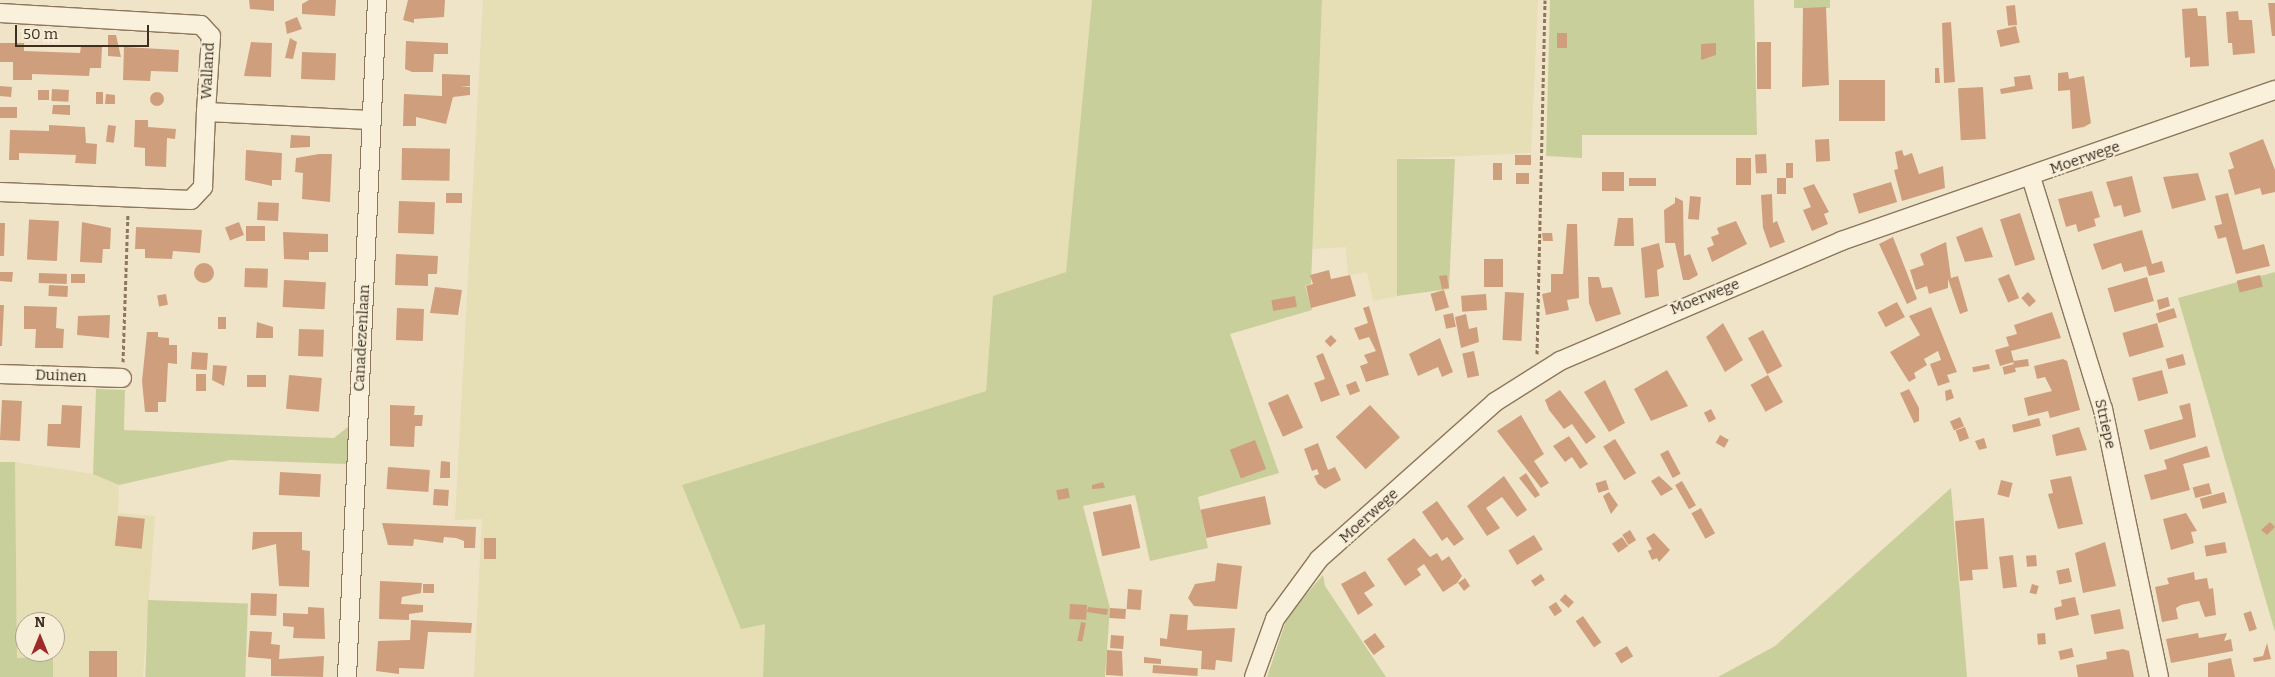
<!DOCTYPE html>
<style>
body{margin:0}
#map{position:relative;width:2275px;height:677px;overflow:hidden;background:#f0e4c8;font-family:Bitter,serif}
div>[style]{position:absolute}
.farmland>*{inset:0;background:#e6deb5}
.green>*{inset:0;background:#c9cf9b;transform-origin:0 0}
.building>*{inset:0;background:#cf9f7d;transform-origin:0 0}
.round{border-radius:50%}
.path>*{height:3px;margin-top:-1.5px;transform-origin:0;background:repeating-linear-gradient(90deg,#8d765c 0 4px,transparent 0 6.5px)}
.roads{filter:drop-shadow(1px 0 #8d765c) drop-shadow(-1px 0 #8d765c) drop-shadow(0 1px #8d765c) drop-shadow(0 -1px #8d765c)}
.minor>*{height:18px;margin:-9px;padding:0 9px;transform-origin:9px;border-radius:9px;background:#faf1dc}
span{translate:-50% -50%;white-space:nowrap;text-align:center;line-height:1.15;-webkit-text-stroke:4px #f7eed8;paint-order:stroke}
.street-label{font-size:15px;color:#3d2e20}
.north{position:absolute;left:15px;top:612px;width:50px;height:50px;box-sizing:border-box;background:#f7eed8;border:1px solid #ada18e;border-radius:50%;rotate:0deg;font-size:14px;font-weight:700;line-height:20px;text-align:center;color:#3d2e20}
.north::after{content:'';display:block;margin:auto;width:18px;height:22px;background:#9e2a2b;clip-path:polygon(50% 0,100% 100%,50% 72%,0 100%)}
.scale{position:absolute;left:15px;top:25px;width:134px;height:22px;box-sizing:border-box;border:2px solid #3d2e20;border-top:0;padding-left:6px;font-size:15px;line-height:18px;white-space:nowrap;color:#3d2e20;-webkit-text-stroke:4px #f7eed8;paint-order:stroke}
</style>
<div id="map">
<div class="farmland">
<div style="clip-path:polygon(483px 0,1092px 0,1066px 272px,993px 296px,986px 391px,682px 485px,765px 623px,763px 677px,474px 677px,482px 519px,455px 520px)"></div>
<div style="clip-path:polygon(1322px 0,1538px 0,1531px 153px,1398px 159px,1397px 296px,1373px 301px,1367px 272px,1348px 275px,1346px 247px,1312px 249px)"></div>
<div style="clip-path:polygon(evenodd,15px 462px,93px 474px,119px 485px,118px 513px,155px 516px,143px 677px,53px 677px,52px 656px,17px 659px,15px 462px,25px 622px,55px 622px,55px 652px,25px 652px,25px 622px)"></div>
</div>
<div class="green">
<div style="clip-path:polygon(1092px 0,1322px 0,1311px 284px,1305px 286px,1312px 310px,1230px 334px,1279px 473px,1198px 497px,1208px 548px,1150px 561px,1135px 495px,1083px 506px,1110px 608px,1105px 677px,763px 677px,765px 624px,741px 629px,682px 485px,986px 391px,993px 296px,1066px 272px)"></div>
<div style="clip-path:polygon(1550px 0,1754px 0,1757px 135px,1582px 135px,1582px 158px,1546px 156px)"></div>
<div style="left:1794px;top:0;width:36px;height:8px"></div>
<div style="clip-path:polygon(1397px 159px,1455px 159px,1449px 289px,1397px 296px)"></div>
<div style="clip-path:polygon(2275px 272px,2275px 632px,2178px 298px)"></div>
<div style="clip-path:polygon(96px 389px,125px 390px,124px 430px,334px 438px,349px 426px,347px 464px,230px 460px,119px 485px,93px 474px)"></div>
<div style="clip-path:polygon(0 462px,15px 462px,17px 658px,53px 656px,53px 677px,0 677px)"></div>
<div style="clip-path:polygon(1951px 488px,1967px 677px,1718px 677px,1775px 646px)"></div>
<div style="clip-path:polygon(1323px 575px,1325px 586px,1386px 677px,1267px 677px,1288px 615px)"></div>
<div style="left:148px;top:600px;width:100px;height:77px;rotate:2deg"></div>
</div>
<div class="building">
<div style="clip-path:polygon(249px 0,274px 0,274px 11px,250px 9px)"></div>
<div style="clip-path:polygon(309px 0,336px 0,335px 16px,302px 14px,302px 4px)"></div>
<div style="clip-path:polygon(408px 0,445px 0,444px 17px,414px 19px,414px 23px,403px 20px)"></div>
<div style="clip-path:polygon(2268px 3px,2275px 3px,2275px 36px,2272px 36px)"></div>
<div style="left:2015px;top:5px;width:20px;height:9px;rotate:84deg"></div>
<div style="clip-path:polygon(1826px 7px,1829px 85px,1802px 87px,1803px 8px)"></div>
<div style="clip-path:polygon(2197px 8px,2198px 16px,2206px 16px,2209px 66px,2190px 67px,2190px 57px,2185px 58px,2182px 9px)"></div>
<div style="clip-path:polygon(2238px 11px,2239px 20px,2252px 20px,2255px 53px,2233px 55px,2232px 43px,2228px 43px,2226px 12px)"></div>
<div style="clip-path:polygon(297px 17px,302px 29px,287px 34px,285px 22px)"></div>
<div style="clip-path:polygon(1951px 22px,1955px 82px,1944px 83px,1942px 23px)"></div>
<div style="left:2016px;top:26px;width:17px;height:20px;rotate:77deg"></div>
<div style="left:1557px;top:33px;width:10px;height:15px"></div>
<div style="clip-path:polygon(108px 35px,116px 35px,121px 57px,108px 56px)"></div>
<div style="clip-path:polygon(290px 38px,297px 42px,293px 59px,285px 58px)"></div>
<div style="clip-path:polygon(406px 41px,448px 43px,448px 54px,434px 54px,433px 72px,412px 72px,405px 69px)"></div>
<div style="clip-path:polygon(251px 42px,272px 43px,271px 77px,244px 76px)"></div>
<div style="left:1757px;top:42px;width:14px;height:47px"></div>
<div style="clip-path:polygon(0 43px,24px 43px,24px 51px,80px 53px,81px 46px,102px 47px,101px 68px,90px 68px,89px 76px,32px 74px,32px 80px,13px 80px,13px 62px,0 62px)"></div>
<div style="clip-path:polygon(1716px 43px,1716px 55px,1701px 60px,1701px 44px)"></div>
<div style="clip-path:polygon(124px 47px,179px 50px,178px 72px,151px 71px,150px 81px,123px 80px)"></div>
<div style="left:302px;top:52px;width:34px;height:27px;rotate:2deg"></div>
<div style="clip-path:polygon(1935px 68px,1939px 68px,1940px 83px,1935px 83px)"></div>
<div style="clip-path:polygon(2068px 72px,2069px 79px,2084px 76px,2091px 123px,2084px 127px,2072px 129px,2070px 90px,2058px 91px,2058px 73px)"></div>
<div style="clip-path:polygon(442px 74px,470px 75px,470px 86px,460px 87px,470px 87px,470px 95px,453px 97px,446px 124px,416px 117px,416px 126px,403px 126px,404px 94px,442px 96px)"></div>
<div style="clip-path:polygon(2030px 75px,2033px 89px,2001px 94px,2000px 89px,2015px 86px,2014px 77px)"></div>
<div style="left:1839px;top:80px;width:46px;height:41px"></div>
<div style="left:0;top:86px;width:12px;height:10px;rotate:5deg"></div>
<div style="left:1983px;top:87px;width:52px;height:25px;rotate:87deg"></div>
<div style="left:52px;top:89px;width:17px;height:12px;rotate:3deg"></div>
<div style="left:38px;top:90px;width:11px;height:10px"></div>
<div style="left:96px;top:92px;width:7px;height:12px"></div>
<div class="round" style="left:150px;top:92px;width:14px;height:14px"></div>
<div style="clip-path:polygon(106px 94px,115px 95px,115px 104px,105px 104px)"></div>
<div style="clip-path:polygon(53px 105px,70px 105px,70px 115px,52px 114px)"></div>
<div style="left:0;top:107px;width:17px;height:11px"></div>
<div style="clip-path:polygon(135px 120px,148px 120px,148px 127px,176px 129px,175px 139px,167px 138px,166px 167px,145px 166px,145px 148px,134px 147px)"></div>
<div style="clip-path:polygon(49px 125px,85px 127px,86px 143px,97px 144px,96px 164px,75px 163px,76px 155px,19px 153px,19px 160px,9px 160px,10px 130px,49px 131px)"></div>
<div style="left:108px;top:125px;width:8px;height:17px;rotate:7deg"></div>
<div style="clip-path:polygon(291px 135px,310px 136px,310px 147px,290px 148px)"></div>
<div style="left:1829px;top:139px;width:22px;height:14px;rotate:87deg"></div>
<div style="clip-path:polygon(2263px 139px,2275px 170px,2275px 192px,2262px 195px,2260px 188px,2235px 195px,2228px 170px,2234px 168px,2229px 153px)"></div>
<div style="left:402px;top:148px;width:48px;height:32px;rotate:1deg"></div>
<div style="clip-path:polygon(246px 150px,282px 153px,281px 180px,272px 180px,272px 186px,245px 180px)"></div>
<div style="clip-path:polygon(1902px 150px,1904px 156px,1912px 153px,1919px 174px,1943px 166px,1945px 188px,1902px 201px,1894px 170px,1898px 169px,1895px 152px)"></div>
<div style="clip-path:polygon(319px 154px,332px 154px,330px 202px,302px 199px,303px 173px,295px 172px,296px 158px)"></div>
<div style="left:1766px;top:154px;width:19px;height:11px;rotate:87deg"></div>
<div style="left:1531px;top:155px;width:10px;height:16px;rotate:90deg"></div>
<div style="left:1751px;top:158px;width:27px;height:15px;rotate:90deg"></div>
<div style="left:1493px;top:163px;width:9px;height:17px"></div>
<div style="left:1786px;top:163px;width:7px;height:15px"></div>
<div style="left:1602px;top:172px;width:22px;height:19px"></div>
<div style="left:1516px;top:173px;width:13px;height:11px"></div>
<div style="clip-path:polygon(2198px 173px,2206px 200px,2172px 209px,2163px 177px)"></div>
<div style="clip-path:polygon(2132px 176px,2141px 212px,2124px 217px,2121px 205px,2114px 207px,2106px 182px)"></div>
<div style="left:1656px;top:178px;width:8px;height:27px;rotate:90deg"></div>
<div style="left:1777px;top:178px;width:9px;height:16px"></div>
<div style="left:1891px;top:182px;width:21px;height:40px;rotate:73deg"></div>
<div style="clip-path:polygon(1814px 184px,1829px 212px,1824px 214px,1828px 224px,1812px 231px,1803px 210px,1811px 207px,1803px 188px)"></div>
<div style="clip-path:polygon(2092px 191px,2100px 217px,2094px 219px,2096px 226px,2078px 232px,2076px 224px,2066px 227px,2058px 199px)"></div>
<div style="left:446px;top:193px;width:16px;height:10px"></div>
<div style="clip-path:polygon(2228px 193px,2243px 250px,2264px 244px,2270px 266px,2236px 274px,2226px 237px,2218px 239px,2214px 226px,2222px 224px,2215px 196px)"></div>
<div style="clip-path:polygon(1772px 194px,1773px 223px,1777px 221px,1785px 242px,1770px 248px,1763px 228px,1761px 195px)"></div>
<div style="left:1690px;top:196px;width:11px;height:23px;rotate:5deg"></div>
<div style="clip-path:polygon(1675px 197px,1683px 201px,1684px 256px,1690px 254px,1698px 275px,1689px 280px,1683px 280px,1675px 243px,1665px 243px,1664px 210px,1675px 203px)"></div>
<div style="left:399px;top:201px;width:36px;height:32px;rotate:2deg"></div>
<div style="left:258px;top:202px;width:21px;height:18px;rotate:3deg"></div>
<div style="left:2020px;top:213px;width:49px;height:21px;rotate:72deg"></div>
<div style="clip-path:polygon(1618px 218px,1633px 218px,1634px 246px,1614px 246px)"></div>
<div style="left:59px;top:221px;width:40px;height:30px;rotate:93deg"></div>
<div style="clip-path:polygon(1736px 221px,1747px 244px,1712px 262px,1707px 248px,1714px 245px,1711px 237px,1719px 234px,1717px 228px)"></div>
<div style="clip-path:polygon(82px 222px,111px 228px,110px 249px,103px 249px,102px 263px,80px 262px)"></div>
<div style="left:239px;top:222px;width:14px;height:15px;rotate:69deg"></div>
<div style="clip-path:polygon(0 223px,5px 223px,4px 256px,0 256px)"></div>
<div style="clip-path:polygon(1567px 224px,1577px 224px,1579px 298px,1567px 300px,1569px 310px,1546px 315px,1542px 294px,1551px 292px,1551px 274px,1563px 274px)"></div>
<div style="left:246px;top:226px;width:19px;height:15px"></div>
<div style="clip-path:polygon(136px 227px,202px 230px,200px 253px,173px 251px,172px 259px,145px 258px,145px 249px,135px 249px)"></div>
<div style="clip-path:polygon(1982px 227px,1993px 257px,1965px 262px,1956px 237px)"></div>
<div style="clip-path:polygon(2142px 230px,2152px 264px,2162px 261px,2165px 272px,2149px 276px,2146px 266px,2124px 272px,2121px 263px,2102px 270px,2093px 244px)"></div>
<div style="clip-path:polygon(283px 232px,328px 234px,328px 252px,309px 252px,309px 260px,284px 259px)"></div>
<div style="clip-path:polygon(1542px 233px,1552px 233px,1553px 241px,1543px 241px)"></div>
<div style="clip-path:polygon(1893px 237px,1917px 299px,1907px 304px,1879px 244px)"></div>
<div style="clip-path:polygon(1946px 242px,1951px 278px,1958px 276px,1968px 311px,1960px 314px,1948px 279px,1948px 288px,1929px 294px,1927px 286px,1916px 290px,1910px 270px,1924px 265px,1920px 254px)"></div>
<div style="clip-path:polygon(1659px 243px,1664px 267px,1657px 270px,1659px 296px,1645px 298px,1641px 248px)"></div>
<div style="clip-path:polygon(396px 254px,438px 256px,437px 274px,428px 274px,428px 286px,395px 285px)"></div>
<div style="left:1503px;top:259px;width:28px;height:19px;rotate:90deg"></div>
<div class="round" style="left:194px;top:263px;width:20px;height:20px"></div>
<div style="left:245px;top:268px;width:23px;height:19px;rotate:2deg"></div>
<div style="clip-path:polygon(1329px 270px,1331px 279px,1350px 275px,1356px 296px,1311px 308px,1306px 286px,1313px 284px,1310px 275px)"></div>
<div style="clip-path:polygon(0 272px,13px 272px,12px 282px,0 281px)"></div>
<div style="left:39px;top:273px;width:28px;height:10px;rotate:2deg"></div>
<div style="left:71px;top:274px;width:14px;height:9px"></div>
<div style="left:2009px;top:274px;width:26px;height:12px;rotate:67deg"></div>
<div style="clip-path:polygon(1447px 275px,1449px 288px,1442px 289px,1439px 276px)"></div>
<div style="left:2260px;top:275px;width:12px;height:24px;rotate:76deg"></div>
<div style="clip-path:polygon(1588px 277px,1599px 277px,1602px 288px,1612px 287px,1621px 314px,1596px 322px,1589px 303px)"></div>
<div style="left:2147px;top:277px;width:25px;height:41px;rotate:74deg"></div>
<div style="left:284px;top:280px;width:42px;height:27px;rotate:3deg"></div>
<div style="left:49px;top:285px;width:19px;height:11px;rotate:3deg"></div>
<div style="clip-path:polygon(435px 287px,462px 290px,458px 315px,430px 313px)"></div>
<div style="left:1444px;top:290px;width:18px;height:14px;rotate:74deg"></div>
<div style="left:1505px;top:292px;width:19px;height:48px;rotate:3deg"></div>
<div style="left:2028px;top:292px;width:12px;height:9px;rotate:48deg"></div>
<div style="left:166px;top:294px;width:11px;height:9px;rotate:80deg"></div>
<div style="left:1486px;top:294px;width:16px;height:25px;rotate:86deg"></div>
<div style="left:1295px;top:296px;width:11px;height:24px;rotate:80deg"></div>
<div style="clip-path:polygon(2168px 297px,2170px 306px,2159px 310px,2157px 300px)"></div>
<div style="left:1897px;top:302px;width:17px;height:22px;rotate:62deg"></div>
<div style="clip-path:polygon(0 305px,4px 305px,2px 346px,0 346px)"></div>
<div style="clip-path:polygon(24px 306px,57px 307px,56px 328px,64px 329px,63px 348px,35px 348px,36px 329px,24px 329px)"></div>
<div style="clip-path:polygon(1369px 306px,1389px 375px,1366px 382px,1360px 366px,1368px 363px,1364px 355px,1376px 351px,1369px 337px,1359px 340px,1354px 328px,1368px 323px,1363px 308px)"></div>
<div style="clip-path:polygon(1931px 307px,1957px 372px,1947px 375px,1950px 382px,1938px 386px,1930px 364px,1941px 360px,1938px 351px,1924px 359px,1927px 365px,1914px 373px,1916px 378px,1909px 382px,1890px 352px,1920px 335px,1909px 316px)"></div>
<div style="left:397px;top:308px;width:27px;height:32px;rotate:2deg"></div>
<div style="left:2174px;top:308px;width:10px;height:19px;rotate:73deg"></div>
<div style="clip-path:polygon(2052px 312px,2061px 338px,2011px 351px,2014px 362px,2000px 366px,1995px 350px,2009px 346px,2006px 337px,2017px 334px,2014px 325px)"></div>
<div style="left:1453px;top:313px;width:14px;height:10px;rotate:78deg"></div>
<div style="clip-path:polygon(1466px 314px,1469px 329px,1477px 327px,1479px 342px,1461px 348px,1455px 317px)"></div>
<div style="clip-path:polygon(110px 315px,109px 338px,77px 335px,78px 316px)"></div>
<div style="left:218px;top:317px;width:8px;height:12px"></div>
<div style="clip-path:polygon(257px 322px,273px 327px,273px 338px,256px 338px)"></div>
<div style="clip-path:polygon(1723px 323px,1743px 360px,1725px 372px,1706px 337px)"></div>
<div style="left:2157px;top:323px;width:25px;height:36px;rotate:74deg"></div>
<div style="left:299px;top:329px;width:25px;height:27px;rotate:2deg"></div>
<div style="left:1763px;top:330px;width:41px;height:17px;rotate:62deg"></div>
<div style="clip-path:polygon(147px 332px,158px 332px,158px 337px,169px 338px,169px 345px,177px 345px,177px 364px,168px 363px,166px 402px,158px 402px,158px 412px,145px 412px,142px 381px)"></div>
<div style="left:1331px;top:335px;width:8px;height:9px;rotate:45deg"></div>
<div style="clip-path:polygon(1440px 338px,1453px 372px,1442px 377px,1438px 367px,1418px 376px,1409px 354px)"></div>
<div style="left:1474px;top:351px;width:25px;height:12px;rotate:78deg"></div>
<div style="left:192px;top:352px;width:16px;height:17px;rotate:4deg"></div>
<div style="clip-path:polygon(1323px 353px,1340px 395px,1321px 402px,1314px 383px,1325px 379px,1316px 356px)"></div>
<div style="left:2183px;top:354px;width:11px;height:18px;rotate:75deg"></div>
<div style="left:2028px;top:359px;width:7px;height:15px;rotate:82deg"></div>
<div style="clip-path:polygon(2063px 359px,2067px 361px,2080px 410px,2050px 418px,2048px 411px,2028px 416px,2024px 398px,2052px 391px,2045px 377px,2037px 379px,2034px 366px)"></div>
<div style="left:1989px;top:364px;width:5px;height:17px;rotate:79deg"></div>
<div style="left:2014px;top:364px;width:8px;height:12px;rotate:76deg"></div>
<div style="clip-path:polygon(213px 365px,227px 366px,224px 386px,212px 380px)"></div>
<div style="clip-path:polygon(1667px 370px,1688px 406px,1651px 421px,1634px 389px)"></div>
<div style="left:2162px;top:370px;width:24px;height:31px;rotate:75deg"></div>
<div style="left:196px;top:374px;width:10px;height:17px"></div>
<div style="left:247px;top:375px;width:19px;height:12px"></div>
<div style="left:289px;top:375px;width:33px;height:34px;rotate:5deg"></div>
<div style="left:1768px;top:375px;width:31px;height:20px;rotate:61deg"></div>
<div style="clip-path:polygon(1605px 380px,1625px 423px,1609px 432px,1584px 392px)"></div>
<div style="left:1356px;top:381px;width:11px;height:11px;rotate:68deg"></div>
<div style="clip-path:polygon(1909px 389px,1919px 408px,1919px 421px,1914px 423px,1900px 393px)"></div>
<div style="clip-path:polygon(1951px 389px,1954px 398px,1946px 401px,1945px 391px)"></div>
<div style="clip-path:polygon(1560px 390px,1596px 437px,1586px 444px,1572px 424px,1564px 429px,1549px 410px,1545px 400px)"></div>
<div style="left:1288px;top:394px;width:37px;height:22px;rotate:66deg"></div>
<div style="left:2px;top:400px;width:20px;height:40px;rotate:3deg"></div>
<div style="clip-path:polygon(2190px 403px,2196px 437px,2150px 450px,2144px 430px,2183px 419px,2179px 406px)"></div>
<div style="clip-path:polygon(62px 405px,82px 406px,80px 448px,47px 446px,48px 424px,61px 424px)"></div>
<div style="clip-path:polygon(390px 405px,415px 406px,414px 415px,423px 415px,422px 426px,415px 426px,414px 447px,390px 446px)"></div>
<div style="left:1370px;top:405px;width:44px;height:47px;rotate:47deg"></div>
<div style="left:1711px;top:409px;width:11px;height:8px;rotate:63deg"></div>
<div style="clip-path:polygon(1521px 415px,1544px 454px,1534px 461px,1549px 483px,1541px 488px,1497px 431px)"></div>
<div style="left:1960px;top:417px;width:10px;height:11px;rotate:66deg"></div>
<div style="left:2039px;top:418px;width:8px;height:28px;rotate:76deg"></div>
<div style="left:1965px;top:427px;width:12px;height:10px;rotate:70deg"></div>
<div style="clip-path:polygon(2079px 427px,2087px 450px,2056px 456px,2052px 435px)"></div>
<div style="left:1720px;top:435px;width:10px;height:9px;rotate:29deg"></div>
<div style="clip-path:polygon(1569px 436px,1588px 464px,1580px 469px,1572px 457px,1565px 462px,1553px 446px)"></div>
<div style="clip-path:polygon(1984px 438px,1987px 448px,1979px 450px,1975px 441px)"></div>
<div style="left:1615px;top:439px;width:40px;height:14px;rotate:58deg"></div>
<div style="left:1255px;top:440px;width:31px;height:27px;rotate:69deg"></div>
<div style="clip-path:polygon(1318px 443px,1328px 470px,1335px 467px,1341px 480px,1325px 489px,1318px 484px,1314px 476px,1319px 474px,1317px 469px,1312px 471px,1304px 449px)"></div>
<div style="clip-path:polygon(2207px 446px,2210px 457px,2183px 464px,2190px 490px,2151px 500px,2144px 475px,2167px 469px,2164px 460px)"></div>
<div style="left:1668px;top:450px;width:27px;height:9px;rotate:62deg"></div>
<div style="clip-path:polygon(441px 461px,450px 462px,450px 478px,440px 478px)"></div>
<div style="left:388px;top:467px;width:42px;height:22px;rotate:4deg"></div>
<div style="left:280px;top:472px;width:41px;height:23px;rotate:3deg"></div>
<div style="clip-path:polygon(1526px 473px,1540px 495px,1535px 498px,1519px 478px)"></div>
<div style="clip-path:polygon(1504px 476px,1527px 510px,1517px 517px,1502px 497px,1486px 508px,1500px 528px,1487px 536px,1467px 506px)"></div>
<div style="clip-path:polygon(1659px 476px,1673px 489px,1661px 496px,1651px 481px)"></div>
<div style="clip-path:polygon(2071px 476px,2083px 524px,2058px 529px,2048px 494px,2053px 493px,2050px 480px)"></div>
<div style="left:1606px;top:480px;width:10px;height:11px;rotate:73deg"></div>
<div style="left:2001px;top:480px;width:12px;height:15px;rotate:14deg"></div>
<div style="left:1682px;top:481px;width:28px;height:8px;rotate:60deg"></div>
<div style="clip-path:polygon(1103px 482px,1105px 488px,1092px 489px,1092px 485px)"></div>
<div style="left:2209px;top:483px;width:11px;height:17px;rotate:75deg"></div>
<div style="left:1068px;top:488px;width:10px;height:12px;rotate:79deg"></div>
<div style="left:434px;top:489px;width:15px;height:16px;rotate:4deg"></div>
<div style="clip-path:polygon(1609px 492px,1618px 505px,1611px 514px,1603px 496px)"></div>
<div style="left:2224px;top:492px;width:11px;height:25px;rotate:75deg"></div>
<div style="left:1265px;top:496px;width:29px;height:66px;rotate:78deg"></div>
<div style="clip-path:polygon(1437px 501px,1464px 539px,1454px 546px,1447px 537px,1442px 541px,1422px 512px)"></div>
<div style="left:1131px;top:504px;width:45px;height:39px;rotate:78deg"></div>
<div style="left:1701px;top:508px;width:29px;height:11px;rotate:61deg"></div>
<div style="clip-path:polygon(2186px 513px,2197px 531px,2191px 532px,2194px 543px,2171px 550px,2163px 519px)"></div>
<div style="left:118px;top:516px;width:27px;height:30px;rotate:6deg"></div>
<div style="clip-path:polygon(1984px 518px,1988px 569px,1972px 570px,1973px 580px,1960px 581px,1955px 521px)"></div>
<div style="clip-path:polygon(2270px 522px,2275px 527px,2267px 535px,2261px 530px)"></div>
<div style="clip-path:polygon(382px 523px,476px 527px,475px 548px,464px 548px,464px 541px,456px 538px,444px 537px,443px 543px,414px 539px,413px 546px,388px 545px)"></div>
<div style="left:1630px;top:530px;width:12px;height:9px;rotate:59deg"></div>
<div style="clip-path:polygon(253px 532px,302px 532px,302px 550px,310px 551px,309px 587px,279px 586px,276px 544px,252px 550px)"></div>
<div style="clip-path:polygon(1654px 533px,1670px 550px,1659px 562px,1657px 558px,1652px 560px,1648px 551px,1652px 549px,1646px 538px)"></div>
<div style="left:1534px;top:535px;width:17px;height:30px;rotate:59deg"></div>
<div style="left:1622px;top:537px;width:11px;height:12px;rotate:56deg"></div>
<div style="left:484px;top:538px;width:12px;height:21px"></div>
<div style="clip-path:polygon(1414px 538px,1430px 557px,1437px 553px,1442px 561px,1449px 556px,1462px 576px,1457px 583px,1443px 592px,1424px 564px,1417px 569px,1421px 575px,1405px 586px,1387px 559px)"></div>
<div style="clip-path:polygon(2105px 542px,2116px 586px,2083px 593px,2075px 553px)"></div>
<div style="left:2225px;top:542px;width:11px;height:21px;rotate:80deg"></div>
<div style="left:2013px;top:555px;width:32px;height:14px;rotate:83deg"></div>
<div style="left:2036px;top:555px;width:11px;height:10px;rotate:85deg"></div>
<div style="clip-path:polygon(1217px 563px,1242px 566px,1237px 609px,1194px 606px,1188px 598px,1195px 584px,1215px 581px)"></div>
<div style="left:2069px;top:568px;width:14px;height:13px;rotate:78deg"></div>
<div style="clip-path:polygon(1365px 571px,1375px 586px,1364px 593px,1373px 605px,1358px 615px,1341px 584px)"></div>
<div style="clip-path:polygon(2194px 572px,2195px 580px,2207px 578px,2209px 589px,2213px 588px,2216px 615px,2205px 617px,2199px 601px,2181px 605px,2176px 608px,2178px 619px,2162px 622px,2155px 587px,2169px 584px,2167px 578px)"></div>
<div style="left:1541px;top:574px;width:7px;height:12px;rotate:56deg"></div>
<div style="clip-path:polygon(1465px 578px,1470px 586px,1464px 591px,1458px 583px)"></div>
<div style="clip-path:polygon(380px 581px,422px 583px,421px 593px,402px 597px,401px 604px,423px 605px,423px 612px,409px 614px,409px 620px,379px 619px)"></div>
<div style="left:423px;top:584px;width:11px;height:9px"></div>
<div style="left:2032px;top:584px;width:7px;height:9px;rotate:16deg"></div>
<div style="left:1128px;top:589px;width:14px;height:20px;rotate:4deg"></div>
<div style="left:251px;top:593px;width:26px;height:22px;rotate:2deg"></div>
<div style="left:1565px;top:594px;width:12px;height:8px;rotate:42deg"></div>
<div style="clip-path:polygon(2075px 597px,2079px 615px,2056px 620px,2054px 608px,2062px 606px,2061px 600px)"></div>
<div style="left:1556px;top:602px;width:11px;height:9px;rotate:56deg"></div>
<div style="left:1070px;top:604px;width:17px;height:15px;rotate:3deg"></div>
<div style="clip-path:polygon(308px 607px,324px 608px,325px 639px,293px 638px,294px 627px,283px 626px,283px 613px,308px 614px)"></div>
<div style="clip-path:polygon(1088px 607px,1108px 609px,1107px 615px,1087px 612px)"></div>
<div style="left:1110px;top:608px;width:16px;height:10px;rotate:4deg"></div>
<div style="left:2120px;top:609px;width:20px;height:30px;rotate:79deg"></div>
<div style="left:2251px;top:611px;width:19px;height:8px;rotate:72deg"></div>
<div style="clip-path:polygon(1170px 614px,1188px 615px,1187px 630px,1235px 628px,1232px 662px,1216px 660px,1215px 670px,1201px 669px,1202px 651px,1160px 646px,1160px 638px,1167px 639px)"></div>
<div style="left:1583px;top:616px;width:32px;height:9px;rotate:55deg"></div>
<div style="clip-path:polygon(411px 620px,472px 623px,471px 633px,428px 632px,424px 669px,399px 668px,399px 674px,376px 671px,378px 641px,410px 640px)"></div>
<div style="left:1081px;top:622px;width:5px;height:19px;rotate:11deg"></div>
<div style="clip-path:polygon(250px 631px,272px 632px,271px 644px,280px 645px,279px 659px,324px 656px,323px 677px,271px 676px,271px 659px,248px 657px)"></div>
<div style="left:1375px;top:633px;width:17px;height:14px;rotate:54deg"></div>
<div style="left:2045px;top:633px;width:11px;height:8px;rotate:85deg"></div>
<div style="clip-path:polygon(2198px 633px,2199px 638px,2227px 633px,2224px 641px,2231px 639px,2233px 651px,2171px 663px,2166px 639px)"></div>
<div style="left:1111px;top:635px;width:13px;height:13px;rotate:4deg"></div>
<div style="clip-path:polygon(2267px 643px,2271px 659px,2254px 662px,2253px 658px,2263px 656px)"></div>
<div style="left:1627px;top:646px;width:12px;height:14px;rotate:59deg"></div>
<div style="left:2072px;top:648px;width:9px;height:14px;rotate:77deg"></div>
<div style="clip-path:polygon(2123px 649px,2129px 651px,2134px 677px,2078px 677px,2076px 665px,2107px 659px,2106px 652px)"></div>
<div style="clip-path:polygon(1107px 650px,1122px 651px,1123px 676px,1106px 675px)"></div>
<div style="left:89px;top:651px;width:28px;height:26px"></div>
<div style="clip-path:polygon(1144px 657px,1161px 659px,1161px 664px,1144px 663px)"></div>
<div style="clip-path:polygon(2231px 658px,2235px 677px,2208px 677px,2208px 663px)"></div>
<div style="left:1153px;top:665px;width:45px;height:8px;rotate:4deg"></div>
</div>
<div class="path">
<div style="left:1537px;top:354px;width:354px;rotate:-88.7deg"></div>
<div style="left:123px;top:362px;width:149px;rotate:-88.1deg"></div>
</div>
<div class="roads">
<div class="minor">
<div style="left:0;top:13px;width:201px;rotate:3.4deg"></div>
<div style="left:201px;top:25px;width:15px;rotate:48deg"></div>
<div style="left:211px;top:36px;width:76px;rotate:93.8deg"></div>
<div style="left:206px;top:112px;width:165px;rotate:2.8deg"></div>
<div style="left:2031px;top:177px;width:243px;rotate:72.8deg"></div>
<div style="left:2103px;top:409px;width:274px;rotate:78.2deg"></div>
<div style="left:0;top:192px;width:191px;rotate:2.4deg"></div>
<div style="left:191px;top:200px;width:18px;rotate:-47deg"></div>
<div style="left:203px;top:187px;width:75px;rotate:-87.7deg"></div>
<div style="left:0;top:374px;width:122px;rotate:1.9deg"></div>
<div style="left:347px;top:677px;width:678px;rotate:-87.46deg"></div>
<div style="left:1254px;top:677px;width:62px;rotate:-70.1deg"></div>
<div style="left:1275px;top:619px;width:74px;rotate:-53.7deg"></div>
<div style="left:1319px;top:559px;width:236px;rotate:-41.7deg"></div>
<div style="left:1495px;top:402px;width:77px;rotate:-32.2deg"></div>
<div style="left:1560px;top:361px;width:306px;rotate:-23.1deg"></div>
<div style="left:1841px;top:241px;width:460px;rotate:-19.2deg"></div>
</div>
</div>
<div class="street-label">
<span style="left:208px;top:71px;rotate:-87deg">Walland</span>
<span style="left:2085px;top:158px;rotate:-19deg">Moerwege</span>
<span style="left:1705px;top:297px;rotate:-22deg">Moerwege</span>
<span style="left:362px;top:338px;rotate:-87deg">Canadezenlaan</span>
<span style="left:61px;top:376px;rotate:2deg">Duinen</span>
<span style="left:2105px;top:424px;rotate:77deg">Striepe</span>
<span style="left:1369px;top:516px;rotate:-42deg">Moerwege</span>
</div>
<div class="north">N</div>
<div class="scale">50 m</div>
</div>
